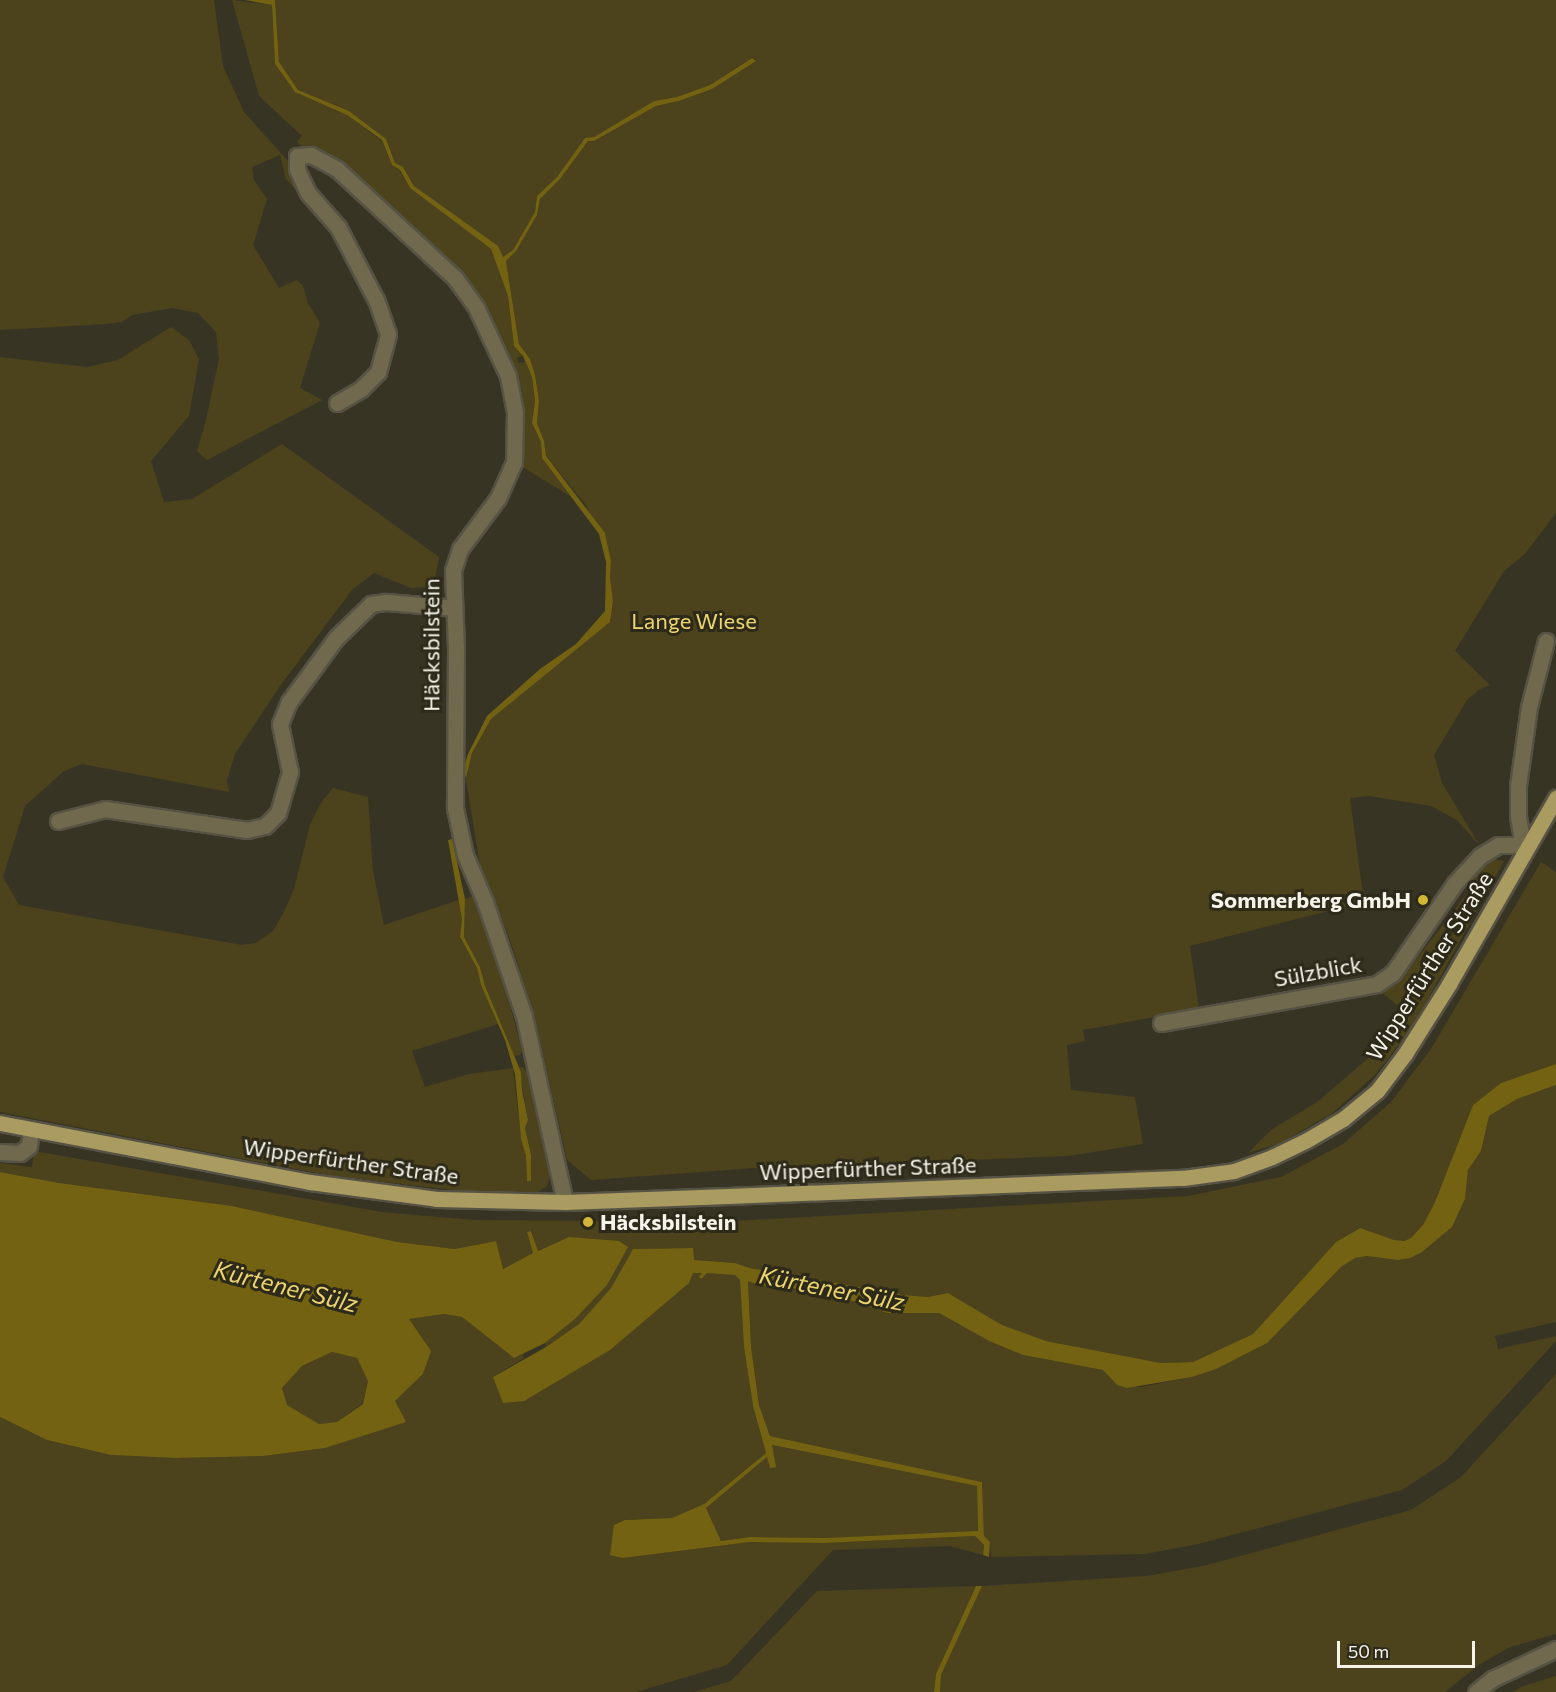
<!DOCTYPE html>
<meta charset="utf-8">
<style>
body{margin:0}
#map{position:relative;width:1556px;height:1692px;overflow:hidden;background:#383424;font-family:Commissioner,sans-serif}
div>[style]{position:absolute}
.green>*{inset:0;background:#4c431c}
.water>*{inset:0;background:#726212}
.roads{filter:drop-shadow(2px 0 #565344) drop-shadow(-2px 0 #565344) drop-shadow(0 2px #565344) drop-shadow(0 -2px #565344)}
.minor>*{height:15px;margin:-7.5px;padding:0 7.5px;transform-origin:7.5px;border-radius:7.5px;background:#70694d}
.major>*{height:15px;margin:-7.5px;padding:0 7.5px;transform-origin:7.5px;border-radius:7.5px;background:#aa9c61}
.dots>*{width:16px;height:16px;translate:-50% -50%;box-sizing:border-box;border:3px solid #2e2a1a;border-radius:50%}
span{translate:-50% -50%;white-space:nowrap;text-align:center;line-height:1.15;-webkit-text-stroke:6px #2e2a1a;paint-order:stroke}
.park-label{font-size:22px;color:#edd670}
.street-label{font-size:22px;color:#f6f4ea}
.poi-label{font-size:22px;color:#f6f4ea;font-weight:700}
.right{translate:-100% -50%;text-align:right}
.left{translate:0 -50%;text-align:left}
.water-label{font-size:24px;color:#ecd56f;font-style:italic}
.scale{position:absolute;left:1337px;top:1641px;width:138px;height:27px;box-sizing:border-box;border:3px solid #f6f4ea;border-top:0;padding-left:8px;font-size:18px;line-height:21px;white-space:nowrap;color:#f6f4ea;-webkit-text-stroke:4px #2e2a1a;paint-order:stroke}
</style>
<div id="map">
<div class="green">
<div style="clip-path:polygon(0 0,214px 0,223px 66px,244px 112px,288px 161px,306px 201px,286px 179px,280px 155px,252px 167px,254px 180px,267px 199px,253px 245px,279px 288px,297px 280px,303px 286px,308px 303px,320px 323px,300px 388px,322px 400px,207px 460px,197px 451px,206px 420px,219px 359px,216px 332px,198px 313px,172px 308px,132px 315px,122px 322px,107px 324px,0 330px)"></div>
<div style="clip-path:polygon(232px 0,272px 5px,275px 64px,295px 92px,347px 115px,382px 141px,392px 165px,399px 170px,410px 188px,491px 249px,508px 296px,514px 346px,523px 356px,517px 358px,518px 363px,525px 362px,532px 377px,535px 401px,532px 423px,541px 442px,542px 458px,570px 496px,521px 466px,524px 434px,521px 387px,486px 309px,463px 277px,362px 184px,323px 152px,300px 145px,297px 141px,302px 136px,259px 96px)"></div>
<div style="clip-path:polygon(275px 0,1556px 0,1556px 513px,1525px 554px,1504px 571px,1455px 651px,1490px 685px,1480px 689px,1467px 700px,1434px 755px,1442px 783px,1480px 846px,1457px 820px,1431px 806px,1369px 796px,1350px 798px,1364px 902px,1190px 946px,1199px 1009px,1083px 1030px,1085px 1041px,1067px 1045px,1071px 1090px,1135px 1097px,1143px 1144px,1068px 1156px,755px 1168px,591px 1180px,567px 1160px,534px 1015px,509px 937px,480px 865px,466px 779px,472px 753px,491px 719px,610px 622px,613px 601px,610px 577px,611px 561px,586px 505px,546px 456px,544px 441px,537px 423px,539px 400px,535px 375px,530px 359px,519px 344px,506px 261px,516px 251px,537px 215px,540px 199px,560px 179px,588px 141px,594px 141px,656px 106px,679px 101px,712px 89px,751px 58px,710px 85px,677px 97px,654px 101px,594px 137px,585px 138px,557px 177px,537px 196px,535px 212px,513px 250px,503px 257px,414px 186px,403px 167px,395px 163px,386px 139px,349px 111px,298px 90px,279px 62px)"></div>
<div style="clip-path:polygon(171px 327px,189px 340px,199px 359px,189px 416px,151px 461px,164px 502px,192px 499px,282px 444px,439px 557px,435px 579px,425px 587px,411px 588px,374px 573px,352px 590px,280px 686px,235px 754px,227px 780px,229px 792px,82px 764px,64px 771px,25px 806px,3px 877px,19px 905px,242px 945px,256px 943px,273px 931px,284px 912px,294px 889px,310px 825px,320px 804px,333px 788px,368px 797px,373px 871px,384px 925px,459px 900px,462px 919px,460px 938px,477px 968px,481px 985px,498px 1024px,412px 1051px,425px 1087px,469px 1074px,513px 1068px,521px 1139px,526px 1156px,527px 1180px,531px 1181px,531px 1155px,525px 1128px,528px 1120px,519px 1068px,523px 1067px,527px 1072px,551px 1173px,547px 1186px,535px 1194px,462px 1191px,333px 1176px,0 1112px,0 357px,87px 367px,118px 360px)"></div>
<div style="clip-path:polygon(1490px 858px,1504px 861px,1412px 1028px,1375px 1075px,1331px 1114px,1280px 1143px,1248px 1153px,1271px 1130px,1317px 1102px,1372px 1055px,1403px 1010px,1380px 991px,1411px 966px,1473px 886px,1466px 877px)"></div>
<div style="clip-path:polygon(1541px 862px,1556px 872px,1556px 1064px,1501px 1083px,1473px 1105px,1435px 1202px,1423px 1225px,1411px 1238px,1404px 1241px,1394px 1240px,1359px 1228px,1336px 1242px,1253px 1334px,1193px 1362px,1161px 1363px,1046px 1341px,1002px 1325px,948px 1293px,928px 1297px,904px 1295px,750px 1268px,735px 1263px,693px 1260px,693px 1248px,633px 1249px,611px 1288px,579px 1324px,546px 1347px,545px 1343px,575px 1319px,569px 1237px,537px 1251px,532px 1231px,527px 1232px,533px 1253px,502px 1269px,496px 1241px,455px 1249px,397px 1242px,232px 1206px,59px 1183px,0 1172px,0 1163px,32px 1167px,34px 1151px,382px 1212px,474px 1220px,715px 1222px,1188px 1196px,1281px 1177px,1343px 1144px,1391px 1102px,1431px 1049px)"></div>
<div style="clip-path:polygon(472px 896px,491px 942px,514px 1020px,522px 1051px,520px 1055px,514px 1056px,485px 986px,480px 967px,464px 937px,465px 899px)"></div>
<div style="clip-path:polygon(1556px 1085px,1556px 1322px,1495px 1336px,1498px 1349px,1556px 1336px,1556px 1341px,1446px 1461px,1402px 1490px,1198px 1544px,1145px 1554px,991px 1557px,990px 1542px,984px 1537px,982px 1482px,770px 1436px,759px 1405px,751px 1346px,748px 1280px,761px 1286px,778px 1285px,857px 1302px,887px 1313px,939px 1313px,989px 1341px,1023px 1355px,1103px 1370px,1117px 1385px,1141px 1387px,1192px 1377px,1216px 1369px,1341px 1267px,1355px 1258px,1367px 1256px,1398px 1260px,1422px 1252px,1452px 1227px,1465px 1199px,1468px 1170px,1481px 1151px,1489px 1116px,1517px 1099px)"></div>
<div style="clip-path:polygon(693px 1273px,721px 1273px,735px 1275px,740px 1280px,744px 1347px,753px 1406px,766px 1453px,704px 1504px,672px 1518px,625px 1520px,623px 1558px,750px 1542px,824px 1543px,975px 1536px,984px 1545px,983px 1555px,949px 1546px,833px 1550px,727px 1665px,636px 1692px,0 1692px,0 1417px,47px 1440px,111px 1455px,176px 1458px,264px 1456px,325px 1448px,395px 1401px,423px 1374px,408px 1319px,444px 1314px,462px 1317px,514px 1358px,523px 1354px,524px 1358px,493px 1377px)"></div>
<div style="clip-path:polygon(332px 1352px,357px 1358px,368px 1381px,363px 1403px,337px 1422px,319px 1424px,286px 1405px,282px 1388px,302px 1366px)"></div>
<div style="clip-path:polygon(1556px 1374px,1556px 1634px,1510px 1647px,1480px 1664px,1445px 1692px,940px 1692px,941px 1675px,982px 1586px,1147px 1576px,1203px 1566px,1411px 1510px,1461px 1477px)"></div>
<div style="clip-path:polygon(771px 1445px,977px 1486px,978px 1532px,825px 1538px,750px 1537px,721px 1541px,706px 1508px,767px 1457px)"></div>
<div style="clip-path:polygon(976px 1586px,936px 1674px,934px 1692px,694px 1692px,731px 1681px,817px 1591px)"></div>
<div style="clip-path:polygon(1556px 1676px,1556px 1692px,1513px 1692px,1521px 1687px)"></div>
</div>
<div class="water">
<div style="clip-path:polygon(245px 0,275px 0,279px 62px,298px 90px,349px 111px,386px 139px,395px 163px,403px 167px,414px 186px,498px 246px,503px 257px,513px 250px,535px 212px,537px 196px,557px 177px,585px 138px,594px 137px,654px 101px,677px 97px,710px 85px,752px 58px,756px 61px,712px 89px,679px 101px,656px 106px,594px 141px,588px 141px,560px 179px,540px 199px,537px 215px,516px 251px,506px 261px,519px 344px,530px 359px,535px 375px,539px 400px,537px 423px,544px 441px,546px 456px,605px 533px,611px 561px,610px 577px,613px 601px,610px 622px,491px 719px,472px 753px,466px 778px,463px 770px,468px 754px,487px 716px,540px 669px,576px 644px,605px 611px,606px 562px,599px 534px,542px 458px,541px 442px,532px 423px,535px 401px,532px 377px,523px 356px,514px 346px,508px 296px,491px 249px,410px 188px,400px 170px,392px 165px,382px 140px,347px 115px,295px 92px,275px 64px,272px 5px)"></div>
<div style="clip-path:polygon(452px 839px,465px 899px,464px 937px,480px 967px,485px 986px,521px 1072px,522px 1090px,528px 1120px,525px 1128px,531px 1155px,531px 1181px,527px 1181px,526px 1156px,521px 1139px,515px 1074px,505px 1040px,481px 985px,477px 968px,460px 937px,462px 919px,448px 840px)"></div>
<div style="clip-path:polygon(evenodd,1556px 1064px,1556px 1085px,1517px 1099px,1489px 1116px,1481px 1151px,1468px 1170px,1465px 1199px,1452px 1227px,1422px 1252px,1410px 1258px,1398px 1260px,1367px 1256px,1355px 1258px,1341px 1267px,1267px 1343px,1216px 1369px,1192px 1377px,1127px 1388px,1117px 1385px,1103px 1370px,1023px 1355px,989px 1341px,939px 1313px,887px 1313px,857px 1302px,778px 1285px,761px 1286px,748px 1281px,751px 1346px,759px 1405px,770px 1436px,982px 1482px,984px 1536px,990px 1542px,989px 1557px,983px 1555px,984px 1545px,975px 1536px,824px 1543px,750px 1542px,623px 1558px,610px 1555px,614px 1525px,625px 1520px,672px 1518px,704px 1504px,766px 1453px,753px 1406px,744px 1347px,740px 1280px,735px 1275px,707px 1273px,701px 1279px,699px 1277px,702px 1273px,693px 1273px,689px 1283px,610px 1350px,524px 1401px,503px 1403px,493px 1377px,546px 1347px,579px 1324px,611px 1288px,633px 1249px,693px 1248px,694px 1260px,735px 1263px,750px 1268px,904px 1295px,928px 1297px,948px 1293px,1002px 1325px,1046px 1341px,1161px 1363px,1193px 1362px,1253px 1334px,1336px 1242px,1360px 1228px,1394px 1240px,1404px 1241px,1411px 1238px,1423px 1225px,1435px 1202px,1473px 1105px,1501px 1083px,1556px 1064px,772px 1445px,977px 1486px,978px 1531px,825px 1538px,750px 1537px,721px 1541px,706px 1508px,767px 1457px,770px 1468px,776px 1467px,772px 1445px)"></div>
<div style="clip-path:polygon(evenodd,0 1172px,59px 1183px,232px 1206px,397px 1242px,455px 1249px,496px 1241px,503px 1269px,533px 1253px,527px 1232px,531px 1231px,538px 1251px,569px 1237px,619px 1241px,628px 1247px,607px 1285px,575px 1319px,545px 1343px,514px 1358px,462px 1317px,444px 1314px,409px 1319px,431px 1351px,423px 1374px,395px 1401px,406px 1422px,325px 1448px,264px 1456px,176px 1458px,111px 1455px,47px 1440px,0 1417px,0 1172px,332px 1352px,357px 1358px,368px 1381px,363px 1404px,337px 1422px,319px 1424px,287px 1405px,282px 1388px,302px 1366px,332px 1352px)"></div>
<div style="clip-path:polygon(976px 1586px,982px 1586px,941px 1675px,940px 1692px,934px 1692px,936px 1674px)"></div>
</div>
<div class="roads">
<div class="minor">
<div style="left:337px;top:403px;width:28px;rotate:-30deg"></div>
<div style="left:361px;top:389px;width:24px;rotate:-45deg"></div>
<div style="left:378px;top:372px;width:39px;rotate:-75deg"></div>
<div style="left:388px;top:334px;width:36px;rotate:-109deg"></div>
<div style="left:376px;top:300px;width:82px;rotate:-117.5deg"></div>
<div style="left:338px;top:227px;width:45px;rotate:-131.4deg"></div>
<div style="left:308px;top:193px;width:26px;rotate:-115deg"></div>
<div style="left:297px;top:169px;width:13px;rotate:-90deg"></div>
<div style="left:297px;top:156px;width:14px;rotate:-4deg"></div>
<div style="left:311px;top:155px;width:30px;rotate:28deg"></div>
<div style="left:337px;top:169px;width:161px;rotate:42.7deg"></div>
<div style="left:455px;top:278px;width:36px;rotate:54deg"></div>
<div style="left:476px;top:307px;width:76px;rotate:65.1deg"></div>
<div style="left:508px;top:376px;width:37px;rotate:79deg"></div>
<div style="left:515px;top:412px;width:50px;rotate:91.1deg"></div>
<div style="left:514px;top:462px;width:39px;rotate:114deg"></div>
<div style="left:498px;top:498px;width:64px;rotate:126.7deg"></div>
<div style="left:460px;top:549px;width:22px;rotate:108deg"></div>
<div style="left:453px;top:570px;width:78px;rotate:87.8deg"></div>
<div style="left:456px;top:648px;width:160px;rotate:90.4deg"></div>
<div style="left:455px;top:808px;width:48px;rotate:78deg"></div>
<div style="left:465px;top:855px;width:51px;rotate:66.9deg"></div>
<div style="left:485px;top:902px;width:120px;rotate:71.1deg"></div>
<div style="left:524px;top:1016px;width:190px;rotate:77.6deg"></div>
<div style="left:58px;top:821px;width:49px;rotate:-14.3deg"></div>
<div style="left:105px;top:809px;width:144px;rotate:8.4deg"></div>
<div style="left:247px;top:830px;width:18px;rotate:-13deg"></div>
<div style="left:265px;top:826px;width:18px;rotate:-45deg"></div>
<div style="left:278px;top:813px;width:43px;rotate:-73.7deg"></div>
<div style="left:290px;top:772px;width:49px;rotate:-101.8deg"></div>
<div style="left:280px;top:724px;width:24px;rotate:-68deg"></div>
<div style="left:289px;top:702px;width:79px;rotate:-53.7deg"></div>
<div style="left:336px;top:638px;width:49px;rotate:-44.2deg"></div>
<div style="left:371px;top:604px;width:15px;rotate:-8deg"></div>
<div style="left:386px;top:602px;width:68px;rotate:5deg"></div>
<div style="left:1523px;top:845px;width:29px;rotate:-100deg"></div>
<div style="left:1518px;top:816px;width:30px;rotate:-90deg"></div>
<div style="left:1518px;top:786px;width:80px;rotate:-82.1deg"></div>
<div style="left:1529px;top:707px;width:68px;rotate:-75.6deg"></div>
<div style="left:1161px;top:1023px;width:219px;rotate:-10.2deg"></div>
<div style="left:1377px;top:984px;width:19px;rotate:-35deg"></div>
<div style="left:1393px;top:973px;width:109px;rotate:-55.4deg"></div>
<div style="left:1455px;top:883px;width:37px;rotate:-47deg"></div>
<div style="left:1480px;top:856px;width:21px;rotate:-31deg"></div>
<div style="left:1498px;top:845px;width:31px"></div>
<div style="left:0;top:1152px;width:20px;rotate:3deg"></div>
<div style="left:20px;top:1153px;width:11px;rotate:-38deg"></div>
<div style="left:29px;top:1146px;width:17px;rotate:-83deg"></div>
<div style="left:1476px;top:1692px;width:21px;rotate:-39deg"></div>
<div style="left:1492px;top:1679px;width:71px;rotate:-25.1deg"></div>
</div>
<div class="major">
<div style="left:0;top:1123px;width:316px;rotate:10.8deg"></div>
<div style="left:310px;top:1182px;width:128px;rotate:7.6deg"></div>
<div style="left:437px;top:1199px;width:128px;rotate:1.3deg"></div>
<div style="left:565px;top:1202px;width:163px;rotate:-2.1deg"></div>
<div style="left:728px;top:1196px;width:455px;rotate:-2.3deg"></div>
<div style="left:1183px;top:1178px;width:51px;rotate:-7.8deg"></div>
<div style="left:1234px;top:1171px;width:40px;rotate:-20.2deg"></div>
<div style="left:1272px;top:1157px;width:39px;rotate:-26deg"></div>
<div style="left:1307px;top:1140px;width:42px;rotate:-30.3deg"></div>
<div style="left:1343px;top:1119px;width:44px;rotate:-39.5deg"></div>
<div style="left:1377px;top:1091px;width:46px;rotate:-52.9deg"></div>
<div style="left:1405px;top:1054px;width:83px;rotate:-57.8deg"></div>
<div style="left:1449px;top:984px;width:215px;rotate:-60.1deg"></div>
</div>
</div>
<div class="dots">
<div style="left:1423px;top:900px;background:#d2b736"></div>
<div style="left:588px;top:1222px;background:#d2b736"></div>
</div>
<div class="park-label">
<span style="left:694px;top:621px">Lange Wiese</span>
</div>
<div class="street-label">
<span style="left:431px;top:645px;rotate:-90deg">Häcksbilstein</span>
<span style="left:1429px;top:966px;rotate:-58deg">Wipperfürther Straße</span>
<span style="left:1318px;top:971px;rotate:-10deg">Sülzblick</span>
<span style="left:351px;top:1161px;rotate:8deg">Wipperfürther Straße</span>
<span style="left:868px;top:1168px;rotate:-2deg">Wipperfürther Straße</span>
</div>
<div class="poi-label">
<span class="right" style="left:1411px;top:900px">Sommerberg GmbH</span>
<span class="left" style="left:600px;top:1222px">Häcksbilstein</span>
</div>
<div class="water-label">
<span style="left:286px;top:1286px;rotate:14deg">Kürtener Sülz</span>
<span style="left:832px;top:1288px;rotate:11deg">Kürtener Sülz</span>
</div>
<div class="scale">50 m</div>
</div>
